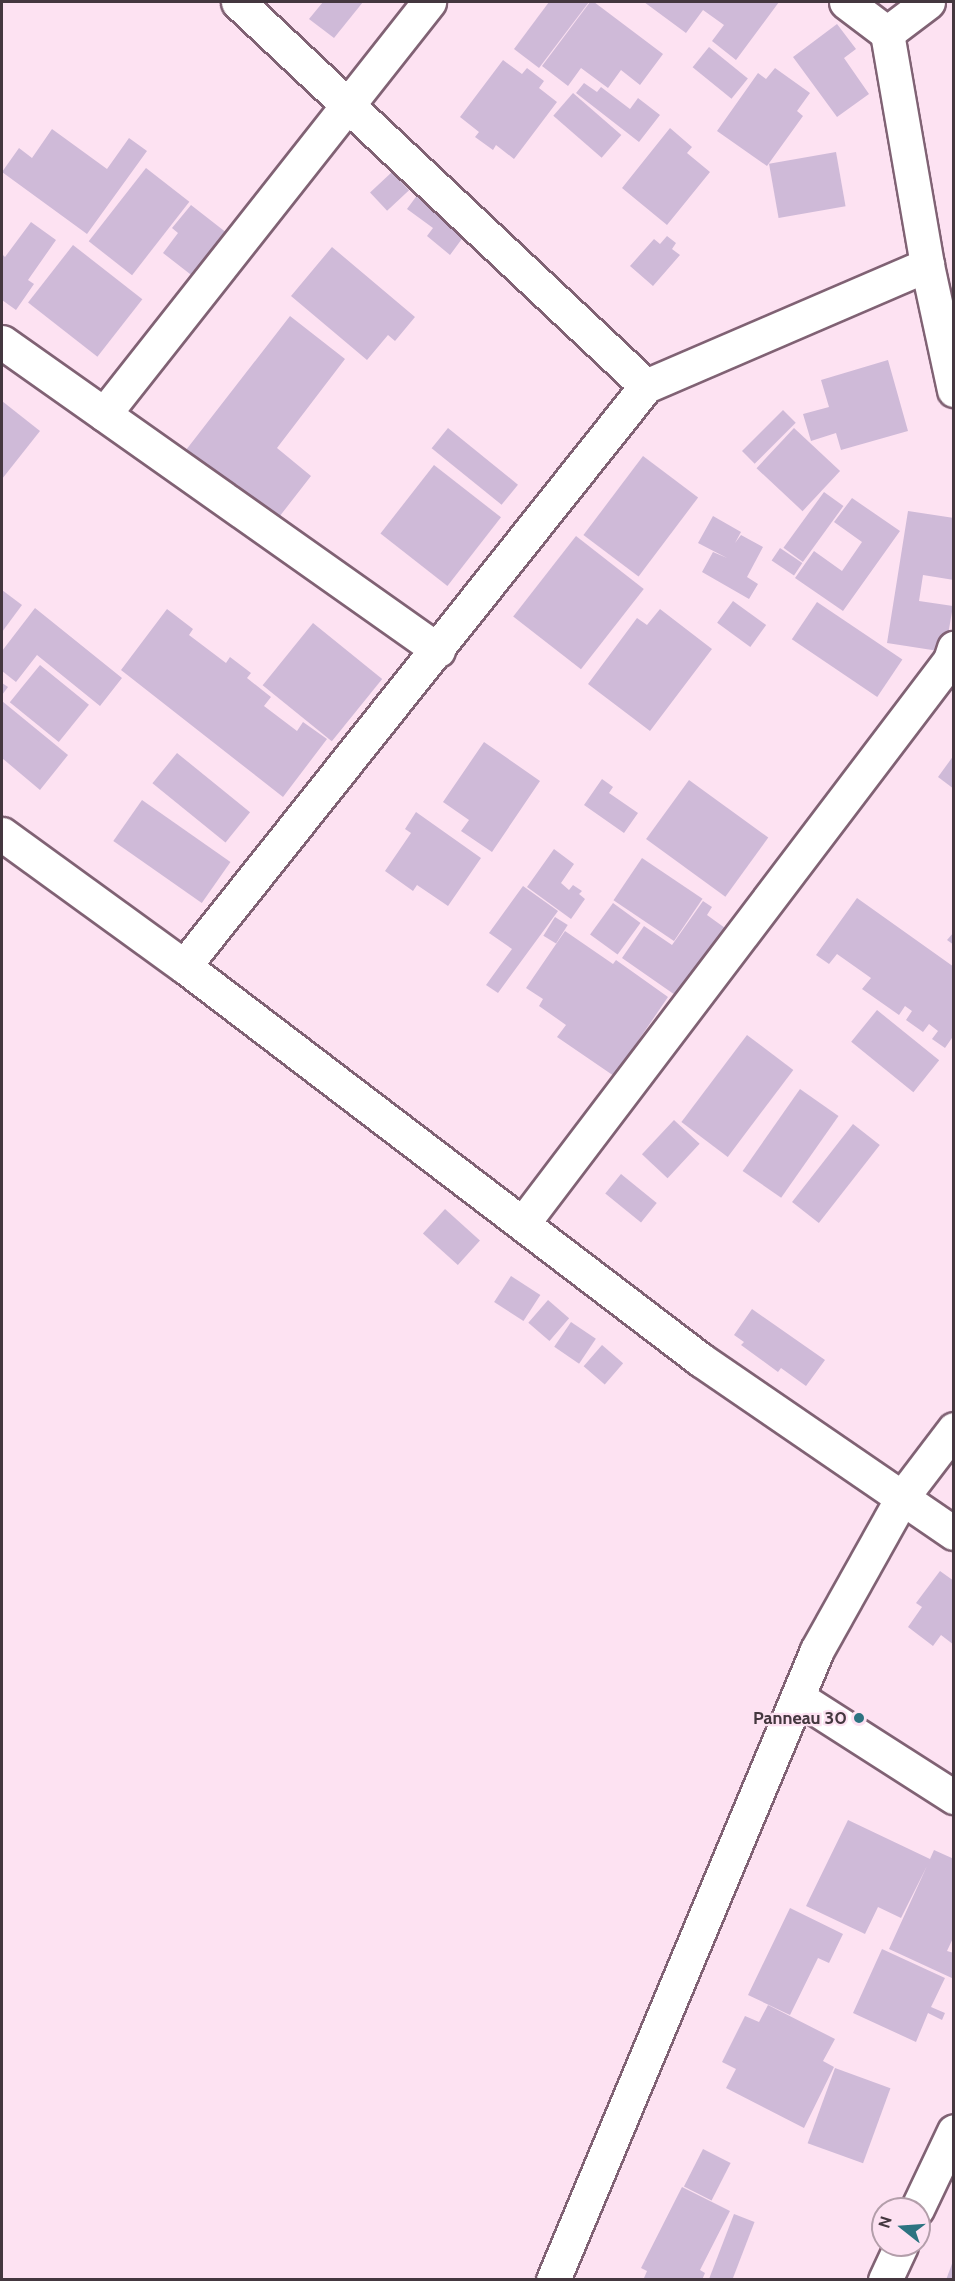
<!DOCTYPE html>
<style>
body{margin:0}
#map{position:relative;width:955px;height:2281px;overflow:hidden;background:#fde2f2;font-family:Cabin,sans-serif}
div>[style]{position:absolute}
.building>*{inset:0;background:#cfbad8;transform-origin:0 0}
.roads{filter:drop-shadow(2px 0 #806274) drop-shadow(-2px 0 #806274) drop-shadow(0 2px #806274) drop-shadow(0 -2px #806274)}
.minor>*{height:33px;margin:-16.5px;padding:0 16.5px;transform-origin:16.5px;border-radius:16.5px;background:#fff}
.tertiary>*{height:33px;margin:-16.5px;padding:0 16.5px;transform-origin:16.5px;border-radius:16.5px;background:#fff}
.dots>*{width:16px;height:16px;translate:-50% -50%;box-sizing:border-box;border:3px solid #fde2f2;border-radius:50%}
span{translate:-50% -50%;white-space:nowrap;text-align:center;line-height:1.15;-webkit-text-stroke:4.5px #fde2f2;paint-order:stroke}
.poi-label{font-size:18px;color:#44373f;font-weight:700}
.right{translate:-100% -50%;text-align:right}
.frame{position:absolute;inset:0;border:3px solid #44373f;pointer-events:none}
.north{position:absolute;left:871px;top:2197px;width:60px;height:60px;box-sizing:border-box;background:#fde2f2;border:2px solid #b39eaa;border-radius:50%;rotate:287deg;font-size:16px;font-weight:700;line-height:24px;text-align:center;color:#44373f}
.north::after{content:'';display:block;margin:auto;width:21px;height:27px;background:#2d7381;clip-path:polygon(50% 0,100% 100%,50% 72%,0 100%)}
</style>
<div id="map">
<div class="building">
<div style="clip-path:polygon(323px 2px,363px 2px,334px 38px,309px 19px)"></div>
<div style="clip-path:polygon(549px 2px,589px 2px,539px 68px,514px 49px)"></div>
<div style="clip-path:polygon(590px 2px,594px 2px,663px 54px,640px 85px,621px 70px,608px 88px,581px 68px,568px 86px,542px 66px)"></div>
<div style="clip-path:polygon(644px 2px,779px 2px,736px 60px,712px 41px,724px 25px,703px 10px,686px 33px)"></div>
<div style="clip-path:polygon(837px 24px,856px 49px,844px 58px,869px 94px,837px 117px,793px 57px)"></div>
<div style="left:709px;top:47px;width:50px;height:26px;rotate:39deg"></div>
<div style="clip-path:polygon(503px 60px,522px 74px,527px 68px,544px 81px,539px 88px,557px 102px,514px 159px,496px 145px,493px 150px,475px 137px,479px 132px,460px 117px)"></div>
<div style="clip-path:polygon(775px 68px,810px 93px,797px 111px,803px 116px,767px 166px,717px 131px,758px 73px,766px 79px)"></div>
<div style="clip-path:polygon(584px 83px,597px 92px,601px 87px,630px 109px,638px 98px,660px 115px,639px 142px,576px 93px)"></div>
<div style="left:573px;top:93px;width:64px;height:30px;rotate:41deg"></div>
<div style="clip-path:polygon(670px 128px,692px 147px,687px 153px,710px 172px,667px 225px,622px 188px)"></div>
<div style="clip-path:polygon(52px 129px,107px 169px,129px 138px,147px 151px,87px 234px,2px 172px,19px 148px,32px 158px)"></div>
<div style="left:836px;top:152px;width:55px;height:68px;rotate:80deg"></div>
<div style="left:146px;top:168px;width:55px;height:93px;rotate:38deg"></div>
<div style="left:392px;top:172px;width:25px;height:30px;rotate:47deg"></div>
<div style="clip-path:polygon(418px 194px,467px 232px,450px 255px,427px 236px,433px 228px,407px 209px)"></div>
<div style="clip-path:polygon(191px 205px,232px 237px,199px 281px,163px 253px,178px 233px,172px 228px)"></div>
<div style="clip-path:polygon(31px 222px,56px 240px,28px 280px,34px 284px,16px 310px,2px 300px,2px 254px,5px 257px)"></div>
<div style="clip-path:polygon(667px 236px,676px 243px,672px 249px,680px 255px,653px 286px,630px 266px,654px 239px,660px 244px)"></div>
<div style="left:73px;top:245px;width:88px;height:73px;rotate:38deg"></div>
<div style="clip-path:polygon(332px 247px,415px 317px,395px 341px,388px 335px,367px 360px,291px 296px)"></div>
<div style="clip-path:polygon(290px 316px,345px 359px,277px 448px,311px 476px,276px 521px,186px 450px)"></div>
<div style="clip-path:polygon(888px 360px,908px 431px,841px 450px,836px 433px,811px 441px,803px 414px,829px 407px,821px 380px)"></div>
<div style="clip-path:polygon(2px 401px,40px 431px,2px 479px)"></div>
<div style="left:783px;top:410px;width:18px;height:58px;rotate:45deg"></div>
<div style="left:448px;top:428px;width:90px;height:26px;rotate:39deg"></div>
<div style="left:794px;top:428px;width:63px;height:55px;rotate:43deg"></div>
<div style="left:643px;top:456px;width:69px;height:99px;rotate:37deg"></div>
<div style="left:434px;top:465px;width:85px;height:87px;rotate:38deg"></div>
<div style="left:824px;top:492px;width:24px;height:69px;rotate:36deg"></div>
<div style="clip-path:polygon(852px 498px,900px 531px,843px 611px,795px 578px,814px 551px,842px 571px,862px 542px,834px 522px)"></div>
<div style="clip-path:polygon(908px 511px,954px 518px,954px 580px,923px 575px,919px 601px,953px 606px,945px 652px,887px 643px)"></div>
<div style="clip-path:polygon(713px 516px,741px 532px,735px 543px,741px 535px,763px 547px,747px 577px,758px 584px,749px 599px,702px 572px,713px 552px,727px 558px,698px 543px)"></div>
<div style="left:576px;top:536px;width:86px;height:102px;rotate:38deg"></div>
<div style="left:780px;top:548px;width:27px;height:15px;rotate:34deg"></div>
<div style="clip-path:polygon(2px 590px,22px 605px,2px 632px)"></div>
<div style="left:733px;top:601px;width:41px;height:27px;rotate:36deg"></div>
<div style="left:817px;top:602px;width:103px;height:45px;rotate:34deg"></div>
<div style="clip-path:polygon(35px 608px,122px 678px,100px 706px,37px 655px,16px 682px,2px 671px,2px 651px)"></div>
<div style="clip-path:polygon(167px 609px,193px 629px,189px 635px,226px 663px,230px 657px,251px 673px,247px 678px,271px 697px,264px 706px,297px 731px,303px 722px,327px 739px,283px 797px,121px 670px)"></div>
<div style="clip-path:polygon(660px 609px,712px 649px,650px 731px,588px 684px,637px 618px,647px 625px)"></div>
<div style="left:313px;top:623px;width:89px;height:80px;rotate:39deg"></div>
<div style="left:40px;top:665px;width:63px;height:48px;rotate:39deg"></div>
<div style="clip-path:polygon(2px 683px,8px 687px,2px 695px)"></div>
<div style="clip-path:polygon(2px 701px,68px 755px,40px 790px,2px 758px)"></div>
<div style="clip-path:polygon(484px 742px,540px 781px,492px 852px,461px 831px,469px 820px,443px 802px)"></div>
<div style="left:177px;top:753px;width:94px;height:39px;rotate:39deg"></div>
<div style="clip-path:polygon(954px 755px,954px 789px,938px 777px)"></div>
<div style="clip-path:polygon(602px 779px,613px 787px,609px 793px,638px 813px,624px 833px,584px 805px)"></div>
<div style="left:689px;top:780px;width:98px;height:73px;rotate:36deg"></div>
<div style="left:142px;top:800px;width:108px;height:50px;rotate:35deg"></div>
<div style="clip-path:polygon(416px 812px,481px 858px,448px 906px,417px 885px,413px 891px,385px 871px,411px 833px,405px 829px)"></div>
<div style="clip-path:polygon(554px 849px,574px 864px,561px 883px,569px 890px,573px 885px,582px 891px,579px 894px,585px 899px,571px 919px,527px 887px)"></div>
<div style="left:642px;top:858px;width:73px;height:51px;rotate:34deg"></div>
<div style="clip-path:polygon(523px 886px,558px 911px,498px 993px,486px 985px,512px 949px,489px 933px)"></div>
<div style="clip-path:polygon(857px 898px,954px 967px,954px 1035px,945px 1048px,932px 1039px,938px 1031px,929px 1024px,923px 1032px,906px 1020px,912px 1011px,905px 1006px,899px 1015px,862px 989px,871px 978px,837px 954px,829px 964px,816px 955px)"></div>
<div style="clip-path:polygon(703px 901px,712px 907px,707px 915px,725px 928px,678px 997px,622px 958px,644px 926px,672px 945px)"></div>
<div style="left:613px;top:903px;width:34px;height:39px;rotate:36deg"></div>
<div style="left:555px;top:917px;width:15px;height:22px;rotate:32deg"></div>
<div style="clip-path:polygon(565px 931px,613px 964px,616px 960px,668px 997px,614px 1076px,557px 1037px,566px 1025px,539px 1006px,543px 999px,526px 988px)"></div>
<div style="clip-path:polygon(954px 932px,954px 945px,947px 940px)"></div>
<div style="left:877px;top:1010px;width:80px;height:41px;rotate:39deg"></div>
<div style="left:747px;top:1035px;width:58px;height:109px;rotate:37deg"></div>
<div style="left:800px;top:1089px;width:47px;height:100px;rotate:35deg"></div>
<div style="left:674px;top:1120px;width:35px;height:47px;rotate:43deg"></div>
<div style="left:853px;top:1124px;width:34px;height:99px;rotate:38deg"></div>
<div style="left:621px;top:1174px;width:46px;height:25px;rotate:39deg"></div>
<div style="left:445px;top:1209px;width:47px;height:33px;rotate:42deg"></div>
<div style="left:511px;top:1276px;width:35px;height:31px;rotate:33deg"></div>
<div style="left:548px;top:1300px;width:28px;height:30px;rotate:41deg"></div>
<div style="clip-path:polygon(752px 1309px,825px 1360px,806px 1386px,781px 1368px,778px 1372px,741px 1345px,744px 1342px,734px 1335px)"></div>
<div style="left:571px;top:1322px;width:30px;height:30px;rotate:34deg"></div>
<div style="left:602px;top:1345px;width:28px;height:28px;rotate:41deg"></div>
<div style="clip-path:polygon(940px 1571px,954px 1581px,954px 1645px,941px 1635px,933px 1646px,908px 1627px,922px 1607px,916px 1603px)"></div>
<div style="clip-path:polygon(848px 1820px,930px 1859px,934px 1850px,954px 1859px,954px 1936px,947px 1951px,954px 1953px,954px 1979px,889px 1949px,927px 1866px,901px 1918px,878px 1907px,865px 1934px,806px 1906px)"></div>
<div style="clip-path:polygon(790px 1908px,843px 1934px,829px 1963px,818px 1958px,790px 2015px,748px 1995px)"></div>
<div style="clip-path:polygon(882px 1949px,945px 1978px,931px 2007px,945px 2013px,942px 2020px,928px 2013px,916px 2042px,853px 2013px)"></div>
<div style="clip-path:polygon(768px 2005px,835px 2039px,823px 2061px,834px 2067px,804px 2128px,726px 2088px,736px 2069px,722px 2062px,745px 2016px,759px 2022px)"></div>
<div style="left:835px;top:2068px;width:59px;height:80px;rotate:20deg"></div>
<div style="left:703px;top:2149px;width:31px;height:42px;rotate:27deg"></div>
<div style="clip-path:polygon(682px 2187px,730px 2211px,700px 2270px,705px 2273px,702px 2280px,647px 2280px,644px 2278px,647px 2271px,641px 2268px)"></div>
<div style="left:734px;top:2214px;width:22px;height:71px;rotate:21deg"></div>
<div style="clip-path:polygon(953px 2261px,954px 2280px,946px 2280px)"></div>
</div>
<div class="roads">
<div class="minor">
<div style="left:238px;top:2px;width:560px;rotate:43.26deg"></div>
<div style="left:846px;top:2px;width:51px;rotate:37.1deg"></div>
<div style="left:928px;top:2px;width:51px;rotate:142.9deg"></div>
<div style="left:887px;top:33px;width:235px;rotate:80.2deg"></div>
<div style="left:927px;top:265px;width:128px;rotate:77.8deg"></div>
<div style="left:2px;top:342px;width:534px;rotate:35.24deg"></div>
<div style="left:104px;top:414px;width:525px;rotate:-51.73deg"></div>
<div style="left:184px;top:966px;width:742px;rotate:-51.46deg"></div>
<div style="left:646px;top:386px;width:306px;rotate:-23.3deg"></div>
<div style="left:523px;top:1223px;width:707px;rotate:-52.82deg"></div>
<div style="left:950px;top:660px;width:13px;rotate:-72deg"></div>
<div style="left:799px;top:1698px;width:184px;rotate:32.6deg"></div>
<div style="left:917px;top:2209px;width:86px;rotate:-64.6deg"></div>
<div style="left:553px;top:2280px;width:683px;rotate:-67.26deg"></div>
<div style="left:817px;top:1650px;width:176px;rotate:-60.8deg"></div>
<div style="left:903px;top:1496px;width:84px;rotate:-52.7deg"></div>
<div style="left:885px;top:2280px;width:38px;rotate:-65deg"></div>
</div>
<div class="tertiary">
<div style="left:2px;top:834px;width:225px;rotate:36deg"></div>
<div style="left:184px;top:966px;width:650px;rotate:37.31deg"></div>
<div style="left:701px;top:1360px;width:306px;rotate:34.4deg"></div>
</div>
</div>
<div class="dots">
<div style="left:859px;top:1718px;background:#2d7381"></div>
</div>
<div class="poi-label">
<span class="right" style="left:847px;top:1718px">Panneau 30</span>
</div>
<div class="frame"></div>
<div class="north">N</div>
</div>
